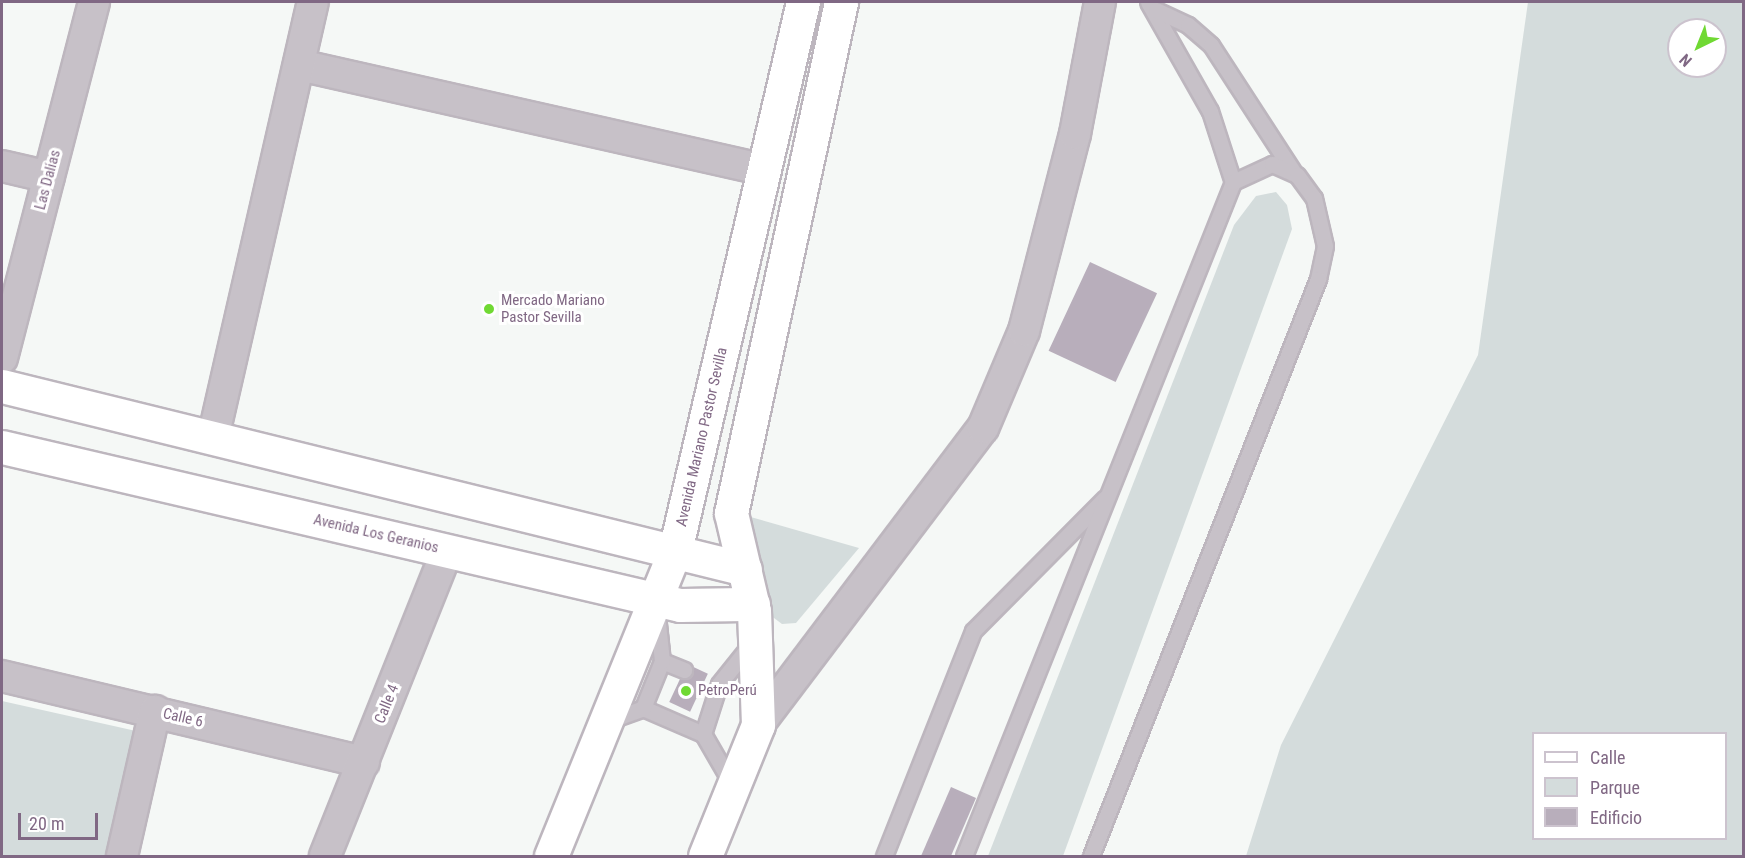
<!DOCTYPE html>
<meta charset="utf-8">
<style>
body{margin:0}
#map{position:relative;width:1745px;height:858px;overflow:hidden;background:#f5f8f6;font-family:"Roboto Condensed",sans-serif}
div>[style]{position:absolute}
.green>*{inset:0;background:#d4dcdc}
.building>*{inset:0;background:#b8aebb;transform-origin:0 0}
.roads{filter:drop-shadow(2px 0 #bdb6be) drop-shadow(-2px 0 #bdb6be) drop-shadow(0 2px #bdb6be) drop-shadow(0 -2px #bdb6be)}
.lane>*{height:15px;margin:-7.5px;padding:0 7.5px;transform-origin:7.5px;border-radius:7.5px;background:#c7c1c8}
.street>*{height:30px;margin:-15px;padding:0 15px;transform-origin:15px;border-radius:15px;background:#c7c1c8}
.secondary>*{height:33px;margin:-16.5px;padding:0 16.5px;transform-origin:16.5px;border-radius:16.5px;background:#fff}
.dots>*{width:16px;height:16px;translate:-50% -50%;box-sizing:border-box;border:3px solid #fff;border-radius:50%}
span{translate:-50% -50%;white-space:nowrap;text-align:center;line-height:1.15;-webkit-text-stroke:6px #fff;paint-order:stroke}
.street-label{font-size:15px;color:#806884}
.poi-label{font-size:15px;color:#806884}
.left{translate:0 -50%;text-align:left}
.frame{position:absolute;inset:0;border:3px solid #806884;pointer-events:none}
.legend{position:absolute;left:1532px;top:732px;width:195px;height:108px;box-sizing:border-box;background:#fff;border:2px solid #ccc3ce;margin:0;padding:8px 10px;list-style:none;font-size:18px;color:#806884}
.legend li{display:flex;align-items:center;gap:12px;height:30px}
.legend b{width:30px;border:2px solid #ccc3ce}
.north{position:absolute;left:1667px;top:18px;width:60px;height:60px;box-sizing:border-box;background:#fff;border:2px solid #ccc3ce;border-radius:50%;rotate:223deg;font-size:16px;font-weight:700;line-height:24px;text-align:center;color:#806884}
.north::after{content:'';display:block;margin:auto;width:21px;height:27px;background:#70d933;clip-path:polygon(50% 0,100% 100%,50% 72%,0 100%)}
.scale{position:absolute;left:18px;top:813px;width:80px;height:27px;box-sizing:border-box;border:3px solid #806884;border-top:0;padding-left:8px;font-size:18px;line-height:21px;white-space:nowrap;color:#806884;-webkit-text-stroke:4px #fff;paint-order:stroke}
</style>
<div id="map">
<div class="green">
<div style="clip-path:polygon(evenodd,1528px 2px,1743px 2px,1743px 856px,1246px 856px,1281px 745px,1478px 355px,1528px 2px,1679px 30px,1715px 30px,1715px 66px,1679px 66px,1679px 30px,1528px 2px,1534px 734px,1726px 734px,1726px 838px,1534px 838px,1534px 734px)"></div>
<div style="clip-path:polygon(1276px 192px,1287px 205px,1292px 229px,1063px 856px,988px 856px,1234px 225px,1256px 196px)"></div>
<div style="clip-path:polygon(747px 516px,859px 548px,796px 623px,782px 624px,770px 615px)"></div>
<div style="clip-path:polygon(2px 701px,136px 731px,108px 856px,2px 856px)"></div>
</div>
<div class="building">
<div style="left:1090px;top:262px;width:74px;height:98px;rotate:25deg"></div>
<div style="left:687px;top:664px;width:23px;height:42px;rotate:25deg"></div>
<div style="clip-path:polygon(951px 787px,976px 798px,951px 856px,921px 856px)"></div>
</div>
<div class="roads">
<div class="lane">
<div style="left:1148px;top:2px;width:125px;rotate:60.4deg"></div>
<div style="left:1210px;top:111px;width:75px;rotate:72.1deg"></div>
<div style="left:1156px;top:10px;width:35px;rotate:25deg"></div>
<div style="left:1188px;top:25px;width:30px;rotate:41deg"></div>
<div style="left:1211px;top:45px;width:153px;rotate:57deg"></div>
<div style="left:662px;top:661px;width:24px;rotate:22deg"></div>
<div style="left:643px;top:708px;width:65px;rotate:23.4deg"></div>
<div style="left:608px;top:721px;width:37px;rotate:-20deg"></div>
<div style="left:643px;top:708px;width:51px;rotate:-68deg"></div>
<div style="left:662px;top:661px;width:47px;rotate:-96.1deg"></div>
<div style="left:732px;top:784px;width:58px;rotate:-120.1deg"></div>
<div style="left:703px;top:734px;width:52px;rotate:-72.3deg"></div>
<div style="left:719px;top:684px;width:51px;rotate:-51.3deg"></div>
<div style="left:884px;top:856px;width:242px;rotate:-68.4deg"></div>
<div style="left:973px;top:631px;width:187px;rotate:-45.2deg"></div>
<div style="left:964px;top:856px;width:726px;rotate:-68.24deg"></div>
<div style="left:1233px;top:182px;width:43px;rotate:-24.8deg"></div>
<div style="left:1272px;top:164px;width:27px;rotate:24deg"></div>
<div style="left:1297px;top:175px;width:29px;rotate:54deg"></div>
<div style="left:1314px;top:198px;width:49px;rotate:77.1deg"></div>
<div style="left:1325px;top:246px;width:34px;rotate:102deg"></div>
<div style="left:1318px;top:279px;width:620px;rotate:111.48deg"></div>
</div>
<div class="street">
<div style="left:299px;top:65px;width:477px;rotate:12.7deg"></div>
<div style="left:2px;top:166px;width:48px;rotate:13.2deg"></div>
<div style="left:2px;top:358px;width:368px;rotate:-75.5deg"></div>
<div style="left:213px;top:438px;width:447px;rotate:-77.1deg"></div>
<div style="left:2px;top:676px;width:372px;rotate:13.4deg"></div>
<div style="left:758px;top:725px;width:373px;rotate:-52.9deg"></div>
<div style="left:983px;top:428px;width:105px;rotate:-67.1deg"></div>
<div style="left:1024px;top:331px;width:203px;rotate:-75.5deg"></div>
<div style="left:1075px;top:134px;width:134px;rotate:-79.3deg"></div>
<div style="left:122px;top:856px;width:149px;rotate:-77.2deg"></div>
<div style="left:325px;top:856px;width:328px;rotate:-68.2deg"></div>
</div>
<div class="secondary">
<div style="left:2px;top:386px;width:765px;rotate:13.84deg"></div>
<div style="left:2px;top:447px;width:696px;rotate:13.12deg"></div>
<div style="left:680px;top:605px;width:73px;rotate:-0.8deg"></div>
<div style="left:551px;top:856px;width:329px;rotate:-67.9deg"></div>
<div style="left:675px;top:551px;width:564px;rotate:-76.88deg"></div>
<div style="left:705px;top:856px;width:141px;rotate:-68deg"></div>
<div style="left:758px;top:725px;width:114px;rotate:-92deg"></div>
<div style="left:754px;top:611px;width:101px;rotate:-103.2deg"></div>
<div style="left:731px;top:513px;width:523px;rotate:-77.85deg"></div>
</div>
</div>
<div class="dots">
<div style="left:489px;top:309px;background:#70d933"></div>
<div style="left:686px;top:691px;background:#70d933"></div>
</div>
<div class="street-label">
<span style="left:48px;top:180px;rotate:-75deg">Las Dalias</span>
<span style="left:702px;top:437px;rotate:-77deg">Avenida Mariano Pastor Sevilla</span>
<span style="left:376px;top:534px;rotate:13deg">Avenida Los Geranios</span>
<span style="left:387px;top:704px;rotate:-68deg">Calle 4</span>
<span style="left:183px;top:718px;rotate:13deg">Calle 6</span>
</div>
<div class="poi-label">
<span class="left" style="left:501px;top:309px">Mercado Mariano<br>Pastor Sevilla</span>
<span class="left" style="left:698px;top:691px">PetroPerú</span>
</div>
<div class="frame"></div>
<ul class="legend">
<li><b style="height:8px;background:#fff"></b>Calle</li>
<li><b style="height:16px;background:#d4dcdc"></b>Parque</li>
<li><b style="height:16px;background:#b8aebb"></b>Edificio</li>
</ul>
<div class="north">N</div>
<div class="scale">20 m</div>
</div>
